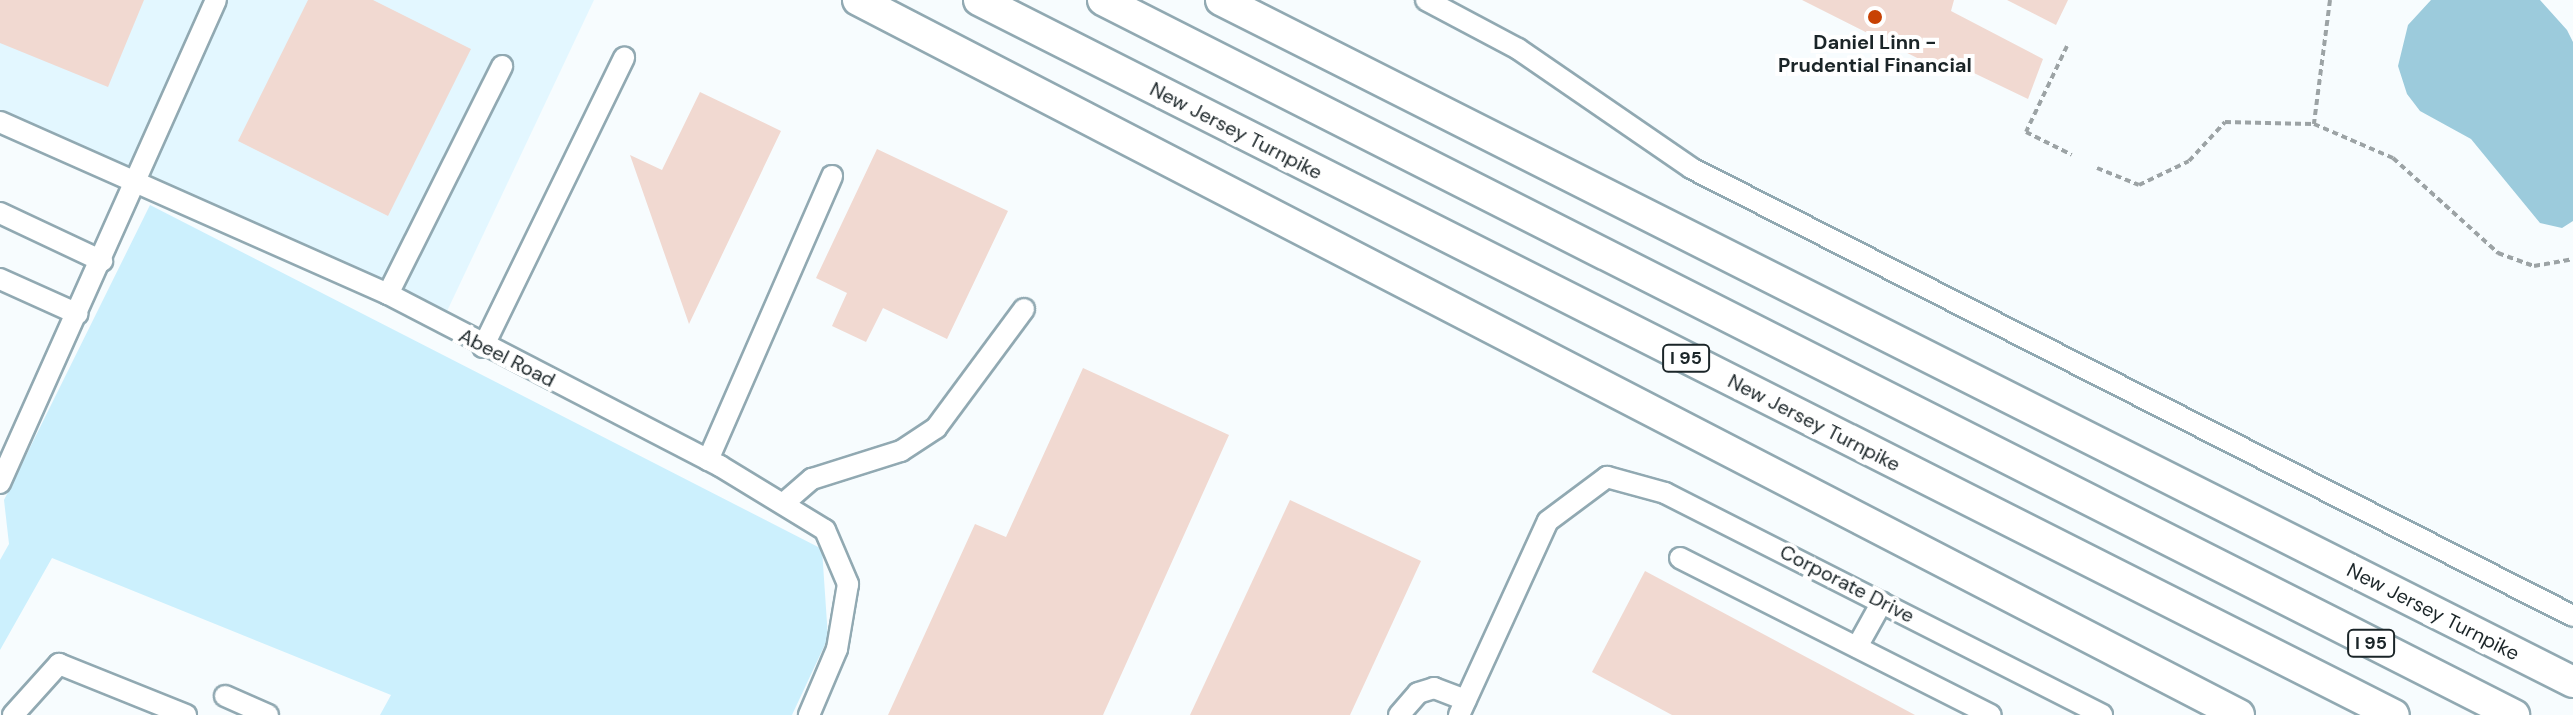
<!DOCTYPE html>
<style>
body{margin:0}
#map{position:relative;width:2573px;height:715px;overflow:hidden;background:#f7fcfe;font-family:"DM Sans",sans-serif}
div>[style]{position:absolute}
.built>*{inset:0;background:#e3f7ff}
.green>*{inset:0;background:#ccf0fd}
.water>*{inset:0;background:#9ccbdc}
.building>*{inset:0;background:#f1d9d1}
.path>*{height:4px;margin-top:-2px;transform-origin:0;background:repeating-linear-gradient(90deg,#9ca3a5 0 6px,transparent 0 10px)}
.roads{filter:drop-shadow(2px 0 #91a9b2) drop-shadow(-2px 0 #91a9b2) drop-shadow(0 2px #91a9b2) drop-shadow(0 -2px #91a9b2)}
.minor>*{height:20px;margin:-10px;padding:0 10px;transform-origin:10px;border-radius:10px;background:#fff}
.highway>*{height:30px;margin:-15px;padding:0 15px;transform-origin:15px;border-radius:15px;background:#fff}
.dots>*{width:22px;height:22px;translate:-50% -50%;box-sizing:border-box;border:4px solid #fff;border-radius:50%}
span{translate:-50% -50%;white-space:nowrap;text-align:center;line-height:1.15;-webkit-text-stroke:8px #fff;paint-order:stroke}
.shield-label span{padding:2px 6px;background:#fff;border:2px solid;border-radius:6px;-webkit-text-stroke-width:0}
.shield-label{font-size:18px;color:#1b2528;font-weight:700}
.poi-label{font-size:20px;color:#1b2528;font-weight:700}
.street-label{font-size:20px;color:#1b2528}
</style>
<div id="map">
<div class="built">
<div style="clip-path:polygon(0 0,594px 0,440px 326px,0 121px)"></div>
</div>
<div class="green">
<div style="clip-path:polygon(150px 205px,822px 549px,828px 638px,792px 715px,380px 715px,391px 695px,52px 558px,0 650px,0 560px,9px 544px,4px 500px)"></div>
</div>
<div class="water">
<div style="clip-path:polygon(2431px 0,2540px 0,2567px 30px,2573px 42px,2573px 221px,2562px 228px,2540px 223px,2471px 139px,2420px 111px,2407px 94px,2398px 66px,2408px 25px)"></div>
</div>
<div class="building">
<div style="clip-path:polygon(0 0,144px 0,108px 87px,0 43px)"></div>
<div style="clip-path:polygon(308px 0,373px 0,471px 49px,388px 216px,238px 141px)"></div>
<div style="clip-path:polygon(1802px 0,1954px 0,1951px 11px,2043px 59px,2028px 99px,1953px 63px,1947px 73px)"></div>
<div style="clip-path:polygon(2007px 0,2068px 0,2056px 25px)"></div>
<div style="clip-path:polygon(700px 92px,781px 131px,689px 324px,630px 155px,662px 170px)"></div>
<div style="clip-path:polygon(877px 149px,1008px 211px,947px 339px,883px 308px,866px 342px,832px 326px,847px 293px,816px 278px)"></div>
<div style="clip-path:polygon(1083px 368px,1229px 435px,1103px 715px,888px 715px,975px 524px,1006px 537px)"></div>
<div style="clip-path:polygon(1290px 500px,1421px 561px,1350px 715px,1190px 715px)"></div>
<div style="clip-path:polygon(1645px 571px,1915px 715px,1672px 715px,1592px 672px)"></div>
</div>
<div class="path">
<div style="left:2330px;top:0;width:125px;rotate:97.4deg"></div>
<div style="left:2314px;top:124px;width:86px;rotate:23.3deg"></div>
<div style="left:2393px;top:158px;width:142px;rotate:42.1deg"></div>
<div style="left:2498px;top:253px;width:38px;rotate:20deg"></div>
<div style="left:2534px;top:266px;width:40px;rotate:-10deg"></div>
<div style="left:2067px;top:46px;width:95px;rotate:115.5deg"></div>
<div style="left:2026px;top:132px;width:51px;rotate:26.6deg"></div>
<div style="left:2097px;top:168px;width:45px;rotate:22deg"></div>
<div style="left:2139px;top:185px;width:55px;rotate:-25.6deg"></div>
<div style="left:2189px;top:161px;width:53px;rotate:-47.3deg"></div>
<div style="left:2225px;top:122px;width:89px;rotate:1.3deg"></div>
</div>
<div class="roads">
<div class="minor">
<div style="left:1426px;top:0;width:104px;rotate:28deg"></div>
<div style="left:1518px;top:49px;width:210px;rotate:34.5deg"></div>
<div style="left:1691px;top:168px;width:989px;rotate:26.93deg"></div>
<div style="left:0;top:122px;width:424px;rotate:23.9deg"></div>
<div style="left:388px;top:294px;width:374px;rotate:27.4deg"></div>
<div style="left:720px;top:466px;width:123px;rotate:31.4deg"></div>
<div style="left:825px;top:530px;width:59px;rotate:66.9deg"></div>
<div style="left:848px;top:584px;width:66px;rotate:99.6deg"></div>
<div style="left:837px;top:649px;width:72px;rotate:113deg"></div>
<div style="left:0;top:213px;width:113px;rotate:25.2deg"></div>
<div style="left:0;top:279px;width:85px;rotate:24.2deg"></div>
<div style="left:388px;top:294px;width:255px;rotate:-63.4deg"></div>
<div style="left:483px;top:347px;width:322px;rotate:-64deg"></div>
<div style="left:708px;top:460px;width:310px;rotate:-66.4deg"></div>
<div style="left:0;top:483px;width:529px;rotate:-65.91deg"></div>
<div style="left:784px;top:503px;width:37px;rotate:-41deg"></div>
<div style="left:812px;top:479px;width:93px;rotate:-17.5deg"></div>
<div style="left:901px;top:451px;width:42px;rotate:-33.3deg"></div>
<div style="left:936px;top:428px;width:148px;rotate:-53.5deg"></div>
<div style="left:1680px;top:558px;width:348px;rotate:26.8deg"></div>
<div style="left:1857px;top:647px;width:51px;rotate:-60.9deg"></div>
<div style="left:225px;top:696px;width:47px;rotate:23.8deg"></div>
<div style="left:13px;top:715px;width:69px;rotate:-48deg"></div>
<div style="left:59px;top:664px;width:137px;rotate:21.9deg"></div>
<div style="left:1399px;top:715px;width:29px;rotate:-49deg"></div>
<div style="left:1418px;top:693px;width:17px;rotate:-17deg"></div>
<div style="left:1434px;top:688px;width:34px;rotate:21deg"></div>
<div style="left:1459px;top:715px;width:213px;rotate:-65.4deg"></div>
<div style="left:1548px;top:521px;width:74px;rotate:-36.7deg"></div>
<div style="left:1607px;top:477px;width:60px;rotate:15.4deg"></div>
<div style="left:1665px;top:493px;width:490px;rotate:26.9deg"></div>
</div>
<div class="highway">
<div style="left:858px;top:0;width:1555px;rotate:27.37deg"></div>
<div style="left:979px;top:0;width:1585px;rotate:26.81deg"></div>
<div style="left:1103px;top:0;width:1582px;rotate:26.87deg"></div>
<div style="left:1221px;top:0;width:1514px;rotate:26.77deg"></div>
</div>
</div>
<div class="dots">
<div style="left:1875px;top:17px;background:#c84204"></div>
</div>
<div class="shield-label">
<span style="left:1686px;top:358px">I 95</span>
<span style="left:2371px;top:643px">I 95</span>
</div>
<div class="poi-label">
<span style="left:1875px;top:54px">Daniel Linn -<br>Prudential Financial</span>
</div>
<div class="street-label">
<span style="left:1236px;top:131px;rotate:27deg">New Jersey Turnpike</span>
<span style="left:507px;top:358px;rotate:27deg">Abeel Road</span>
<span style="left:1814px;top:423px;rotate:27deg">New Jersey Turnpike</span>
<span style="left:1847px;top:584px;rotate:27deg">Corporate Drive</span>
<span style="left:2433px;top:612px;rotate:27deg">New Jersey Turnpike</span>
</div>
</div>
